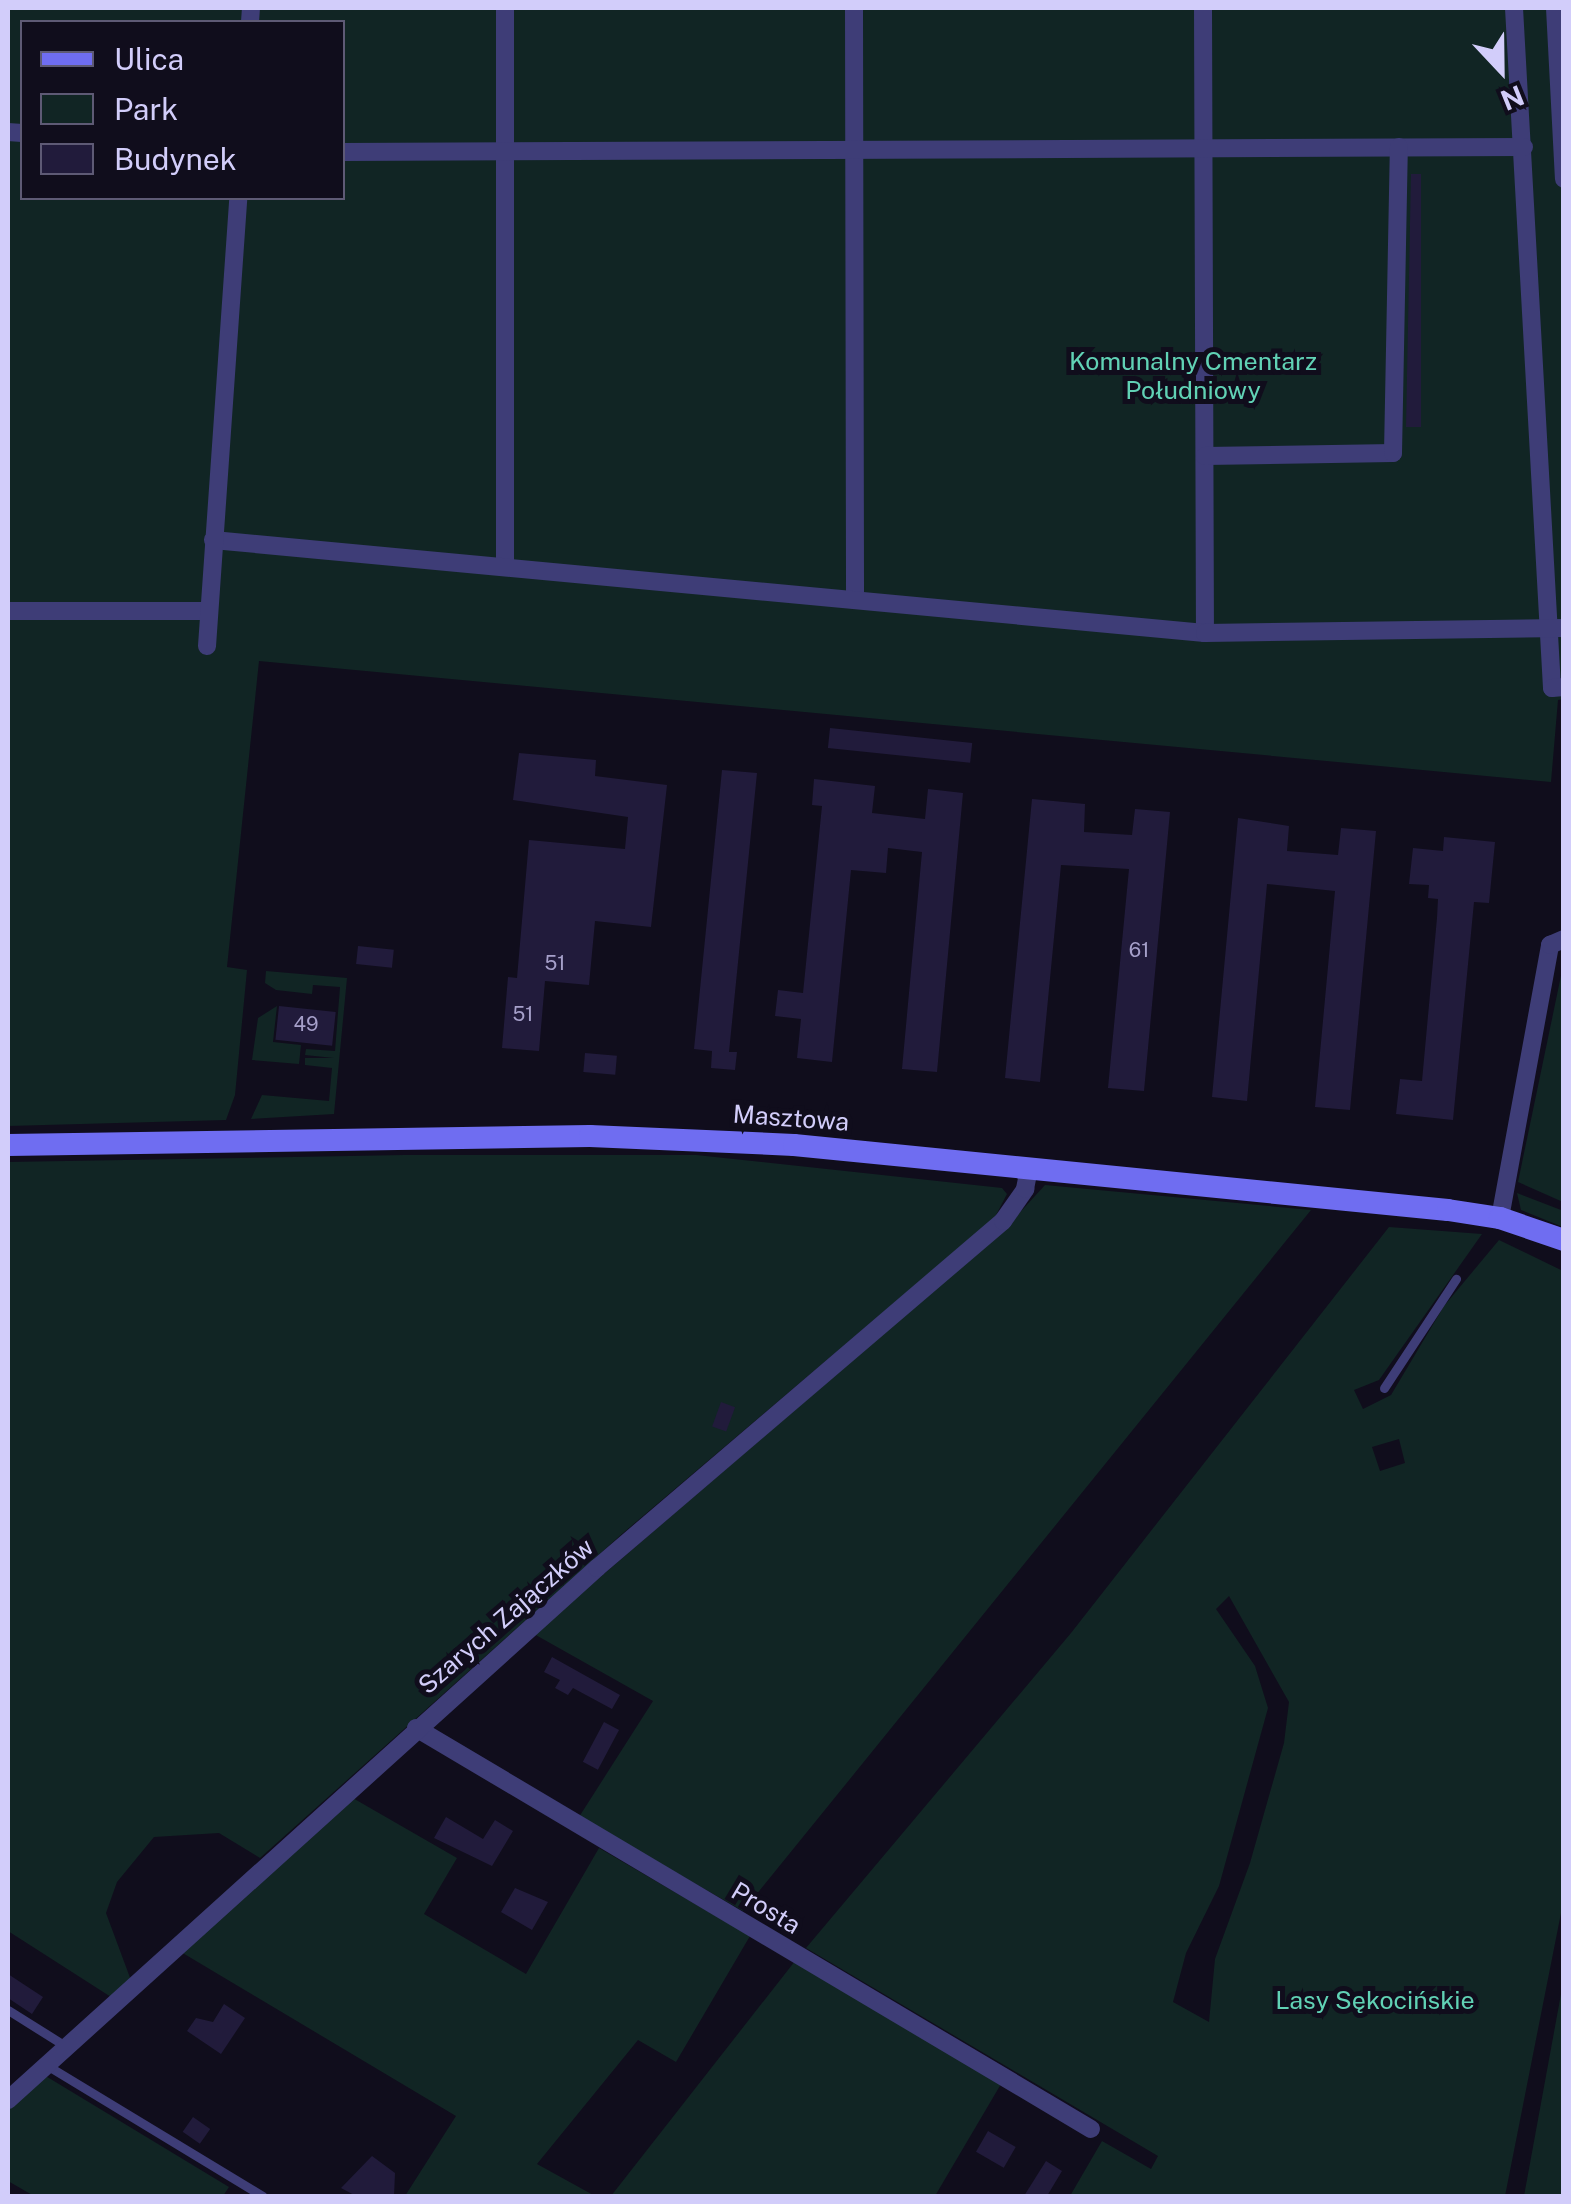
<!DOCTYPE html>
<meta charset="utf-8">
<style>
body{margin:0}
#map{position:relative;width:1571px;height:2204px;overflow:hidden;background:#100d1c;font-family:"Public Sans",sans-serif}
div>[style]{position:absolute}
.green>*{inset:0;background:#112524}
.building>*{inset:0;background:#211b3b;transform-origin:0 0}
.lane>*{height:9px;margin:-4.5px;padding:0 4.5px;transform-origin:4.5px;border-radius:4.5px;background:#3e3d77}
.street>*{height:18px;margin:-9px;padding:0 9px;transform-origin:9px;border-radius:9px;background:#3e3d77}
.secondary>*{height:22px;margin:-11px;padding:0 11px;transform-origin:11px;border-radius:11px;background:#6f6df1}
span{translate:-50% -50%;white-space:nowrap;text-align:center;line-height:1.15;-webkit-text-stroke:10px #100d1c;paint-order:stroke}
.number-label{font-size:20px;color:#a6a0ca}
.number-label span{-webkit-text-stroke-width:0}
.park-label{font-size:25px;color:#61d2b5}
.street-label{font-size:25px;color:#d2cdfa}
.frame{position:absolute;inset:0;border:10px solid #d2cdfa;pointer-events:none}
.legend{position:absolute;left:20px;top:20px;width:325px;height:180px;box-sizing:border-box;background:#100d1c;border:2px solid #5e5a75;margin:0;padding:12px 18px;list-style:none;font-size:30px;color:#d2cdfa}
.legend li{display:flex;align-items:center;gap:20px;height:50px}
.legend b{width:50px;border:2px solid #5e5a75}
.north{position:absolute;left:1451px;top:20px;width:100px;height:100px;-webkit-text-stroke:8px #100d1c;paint-order:stroke;rotate:158deg;font-size:28px;font-weight:700;line-height:40px;text-align:center;color:#d2cdfa}
.north::after{content:'';display:block;margin:auto;width:35px;height:45px;background:#d2cdfa;clip-path:polygon(50% 0,100% 100%,50% 72%,0 100%)}
</style>
<div id="map">
<div class="green">
<div style="clip-path:polygon(evenodd,8px 8px,1563px 8px,1564px 699px,1558px 700px,1551px 782px,259px 661px,227px 967px,247px 970px,235px 1095px,226px 1120px,8px 1126px,8px 8px,22px 22px,342px 22px,342px 198px,22px 198px,22px 22px)"></div>
<div style="clip-path:polygon(1563px 966px,1563px 1202px,1518px 1182px)"></div>
<div style="clip-path:polygon(266px 971px,347px 978px,334px 1114px,251px 1119px,262px 1095px,329px 1101px,332px 1068px,305px 1065px,305px 1058px,334px 1058px,305px 1055px,306px 1049px,335px 1051px,340px 987px,313px 985px,312px 994px,276px 990px,265px 983px)"></div>
<div style="clip-path:polygon(277px 1006px,273px 1042px,301px 1045px,299px 1064px,252px 1060px,258px 1018px)"></div>
<div style="clip-path:polygon(405px 1155px,696px 1155px,1002px 1188px,1007px 1194px,995px 1217px,623px 1533px,260px 1858px,219px 1833px,154px 1837px,117px 1882px,106px 1913px,132px 1983px,111px 1997px,8px 1931px,8px 1162px)"></div>
<div style="clip-path:polygon(1045px 1185px,1311px 1210px,743px 1911px,579px 1817px,653px 1701px,534px 1634px,1002px 1232px)"></div>
<div style="clip-path:polygon(1517px 1193px,1561px 1210px,1563px 1227px,1521px 1210px)"></div>
<div style="clip-path:polygon(evenodd,1389px 1227px,1482px 1234px,1379px 1380px,1354px 1390px,1363px 1409px,1391px 1395px,1444px 1306px,1499px 1240px,1563px 1271px,1563px 1903px,1505px 2196px,1070px 2196px,1102px 2141px,1151px 2169px,1158px 2156px,806px 1948px,1071px 1633px,1389px 1227px,1399px 1439px,1405px 1463px,1380px 1471px,1372px 1447px,1399px 1439px,1389px 1227px,1229px 1596px,1289px 1702px,1284px 1743px,1250px 1863px,1215px 1959px,1209px 2022px,1173px 2002px,1186px 1953px,1219px 1886px,1268px 1708px,1255px 1666px,1216px 1609px,1229px 1596px)"></div>
<div style="clip-path:polygon(351px 1797px,457px 1858px,424px 1914px,526px 1974px,599px 1848px,750px 1936px,676px 2062px,638px 2040px,537px 2164px,595px 2196px,405px 2196px,456px 2116px,181px 1952px)"></div>
<div style="clip-path:polygon(795px 1961px,1001px 2084px,935px 2196px,611px 2196px)"></div>
<div style="clip-path:polygon(1563px 1983px,1563px 2196px,1524px 2196px)"></div>
<div style="clip-path:polygon(44px 2075px,229px 2187px,223px 2196px,34px 2196px,8px 2181px,8px 2108px)"></div>
</div>
<div class="building">
<div style="clip-path:polygon(1411px 174px,1421px 174px,1421px 427px,1406px 427px)"></div>
<div style="left:830px;top:728px;width:143px;height:20px;rotate:6deg"></div>
<div style="clip-path:polygon(519px 753px,596px 760px,595px 776px,667px 785px,651px 927px,595px 921px,589px 985px,545px 981px,539px 1051px,502px 1048px,508px 977px,517px 978px,529px 840px,625px 849px,628px 817px,513px 800px)"></div>
<div style="clip-path:polygon(722px 770px,757px 773px,729px 1052px,737px 1052px,735px 1070px,711px 1068px,712px 1051px,694px 1049px)"></div>
<div style="clip-path:polygon(814px 779px,875px 786px,872px 813px,925px 819px,928px 789px,963px 793px,937px 1072px,902px 1069px,922px 852px,888px 848px,886px 873px,851px 870px,832px 1062px,797px 1058px,801px 1019px,775px 1016px,778px 990px,803px 993px,822px 806px,812px 805px)"></div>
<div style="clip-path:polygon(1032px 799px,1085px 804px,1084px 832px,1132px 835px,1135px 809px,1170px 812px,1144px 1091px,1108px 1088px,1129px 869px,1061px 865px,1040px 1082px,1005px 1078px)"></div>
<div style="clip-path:polygon(1238px 818px,1289px 826px,1287px 851px,1338px 855px,1341px 828px,1376px 831px,1350px 1110px,1315px 1107px,1335px 891px,1267px 884px,1247px 1101px,1212px 1097px)"></div>
<div style="clip-path:polygon(1444px 837px,1495px 842px,1489px 903px,1474px 902px,1453px 1120px,1396px 1114px,1400px 1079px,1422px 1081px,1437px 918px,1438px 899px,1428px 898px,1429px 885px,1409px 884px,1413px 848px,1443px 851px)"></div>
<div style="left:358px;top:946px;width:36px;height:18px;rotate:6deg"></div>
<div style="left:279px;top:1006px;width:57px;height:34px;rotate:6deg"></div>
<div style="left:585px;top:1053px;width:32px;height:19px;rotate:5deg"></div>
<div style="left:721px;top:1402px;width:15px;height:26px;rotate:20deg"></div>
<div style="clip-path:polygon(552px 1657px,620px 1695px,612px 1709px,573px 1688px,568px 1695px,555px 1688px,560px 1680px,544px 1672px)"></div>
<div style="left:604px;top:1722px;width:17px;height:45px;rotate:28deg"></div>
<div style="clip-path:polygon(446px 1817px,483px 1839px,495px 1820px,513px 1831px,492px 1866px,434px 1838px)"></div>
<div style="clip-path:polygon(515px 1888px,548px 1902px,532px 1930px,501px 1912px)"></div>
<div style="clip-path:polygon(8px 1974px,43px 1997px,32px 2014px,8px 1998px)"></div>
<div style="clip-path:polygon(224px 2004px,245px 2018px,221px 2054px,187px 2031px,196px 2018px,213px 2022px)"></div>
<div style="left:193px;top:2117px;width:21px;height:18px;rotate:35deg"></div>
<div style="left:988px;top:2131px;width:32px;height:24px;rotate:30deg"></div>
<div style="clip-path:polygon(372px 2156px,395px 2173px,394px 2196px,356px 2196px,341px 2188px)"></div>
<div style="clip-path:polygon(1046px 2161px,1062px 2171px,1047px 2196px,1024px 2196px)"></div>
</div>
<div class="lane">
<div style="left:1384px;top:1388px;width:131px;rotate:-56.6deg"></div>
<div style="left:8px;top:2010px;width:70px;rotate:32.1deg"></div>
<div style="left:48px;top:2066px;width:251px;rotate:31.2deg"></div>
</div>
<div class="street">
<div style="left:505px;top:8px;width:559px;rotate:90deg"></div>
<div style="left:854px;top:8px;width:592px;rotate:89.9deg"></div>
<div style="left:1203px;top:8px;width:625px;rotate:89.82deg"></div>
<div style="left:1514px;top:8px;width:681px;rotate:86.8deg"></div>
<div style="left:1552px;top:688px;width:12px;rotate:-5deg"></div>
<div style="left:1555px;top:8px;width:171px;rotate:87deg"></div>
<div style="left:250px;top:22px;width:14px;rotate:-86deg"></div>
<div style="left:8px;top:132px;width:14px;rotate:4deg"></div>
<div style="left:342px;top:152px;width:1182px;rotate:-0.24deg"></div>
<div style="left:1205px;top:456px;width:188px;rotate:-0.9deg"></div>
<div style="left:1393px;top:453px;width:306px;rotate:-88.9deg"></div>
<div style="left:213px;top:540px;width:996px;rotate:5.36deg"></div>
<div style="left:1205px;top:633px;width:359px;rotate:-0.8deg"></div>
<div style="left:8px;top:611px;width:200px"></div>
<div style="left:207px;top:646px;width:449px;rotate:-86deg"></div>
<div style="left:1500px;top:1218px;width:278px;rotate:-79.6deg"></div>
<div style="left:1550px;top:945px;width:15px;rotate:-23deg"></div>
<div style="left:416px;top:1728px;width:785px;rotate:30.71deg"></div>
<div style="left:8px;top:2100px;width:794px;rotate:-42.09deg"></div>
<div style="left:597px;top:1568px;width:534px;rotate:-40.52deg"></div>
<div style="left:1003px;top:1221px;width:39px;rotate:-55deg"></div>
<div style="left:1025px;top:1189px;width:21px;rotate:-79deg"></div>
</div>
<div class="secondary">
<div style="left:8px;top:1145px;width:582px;rotate:-0.89deg"></div>
<div style="left:590px;top:1136px;width:204px;rotate:2.5deg"></div>
<div style="left:794px;top:1145px;width:657px;rotate:5.68deg"></div>
<div style="left:1448px;top:1210px;width:53px;rotate:8.7deg"></div>
<div style="left:1500px;top:1218px;width:68px;rotate:19deg"></div>
</div>
<div class="number-label">
<span style="left:1139px;top:950px">61</span>
<span style="left:555px;top:963px">51</span>
<span style="left:523px;top:1014px">51</span>
<span style="left:306px;top:1024px">49</span>
</div>
<div class="park-label">
<span style="left:1193px;top:376px">Komunalny Cmentarz<br>Południowy</span>
<span style="left:1375px;top:2000px">Lasy Sękocińskie</span>
</div>
<div class="street-label">
<span style="left:791px;top:1118px;rotate:4deg">Masztowa</span>
<span style="left:506px;top:1616px;rotate:-41deg">Szarych Zajączków</span>
<span style="left:766px;top:1908px;rotate:31deg">Prosta</span>
</div>
<div class="frame"></div>
<ul class="legend">
<li><b style="height:12px;background:#6f6df1"></b>Ulica</li>
<li><b style="height:28px;background:#112524"></b>Park</li>
<li><b style="height:28px;background:#211b3b"></b>Budynek</li>
</ul>
<div class="north">N</div>
</div>
